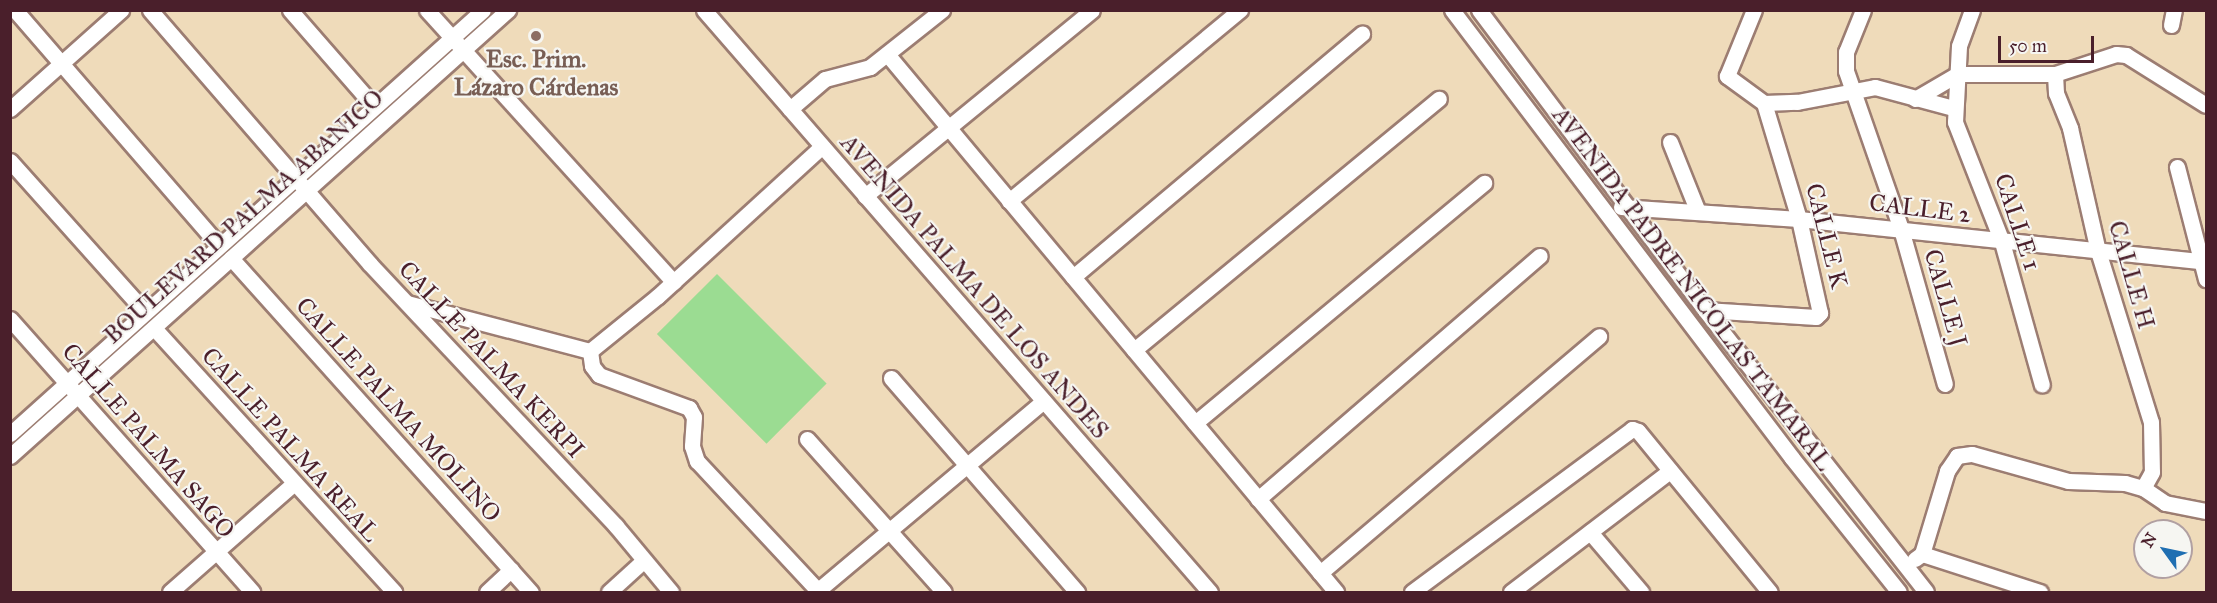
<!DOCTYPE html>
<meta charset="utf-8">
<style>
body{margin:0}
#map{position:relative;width:2217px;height:603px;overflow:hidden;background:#efdbba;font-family:"IM FELL Great Primer",serif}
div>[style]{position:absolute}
.green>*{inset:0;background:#9bdc92;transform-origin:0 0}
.roads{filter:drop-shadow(2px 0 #9c7d72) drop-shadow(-2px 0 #9c7d72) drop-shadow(0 2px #9c7d72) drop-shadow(0 -2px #9c7d72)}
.minor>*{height:15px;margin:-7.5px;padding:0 7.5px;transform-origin:7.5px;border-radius:7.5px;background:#fff}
.dots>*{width:16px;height:16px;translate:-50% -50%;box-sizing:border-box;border:3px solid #f6f6f2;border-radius:50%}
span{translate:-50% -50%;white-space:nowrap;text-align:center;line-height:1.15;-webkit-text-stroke:4.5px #f6f6f2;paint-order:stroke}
.education-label{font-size:24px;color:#785e54;font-weight:700}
.street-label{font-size:24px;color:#4a1f2b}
.frame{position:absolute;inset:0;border:12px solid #4a1f2b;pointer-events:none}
.north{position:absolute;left:2133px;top:519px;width:60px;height:60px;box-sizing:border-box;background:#f6f6f2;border:2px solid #b1a0a2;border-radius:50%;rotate:303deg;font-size:16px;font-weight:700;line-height:24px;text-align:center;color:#4a1f2b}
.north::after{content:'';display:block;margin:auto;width:21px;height:27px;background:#1f6fb2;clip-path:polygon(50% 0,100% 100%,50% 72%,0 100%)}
.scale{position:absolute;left:1998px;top:36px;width:96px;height:27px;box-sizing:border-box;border:3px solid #4a1f2b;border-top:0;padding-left:8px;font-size:18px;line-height:21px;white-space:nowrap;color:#4a1f2b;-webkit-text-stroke:4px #f6f6f2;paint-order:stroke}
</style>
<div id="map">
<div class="green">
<div style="left:717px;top:274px;width:155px;height:85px;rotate:45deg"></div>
</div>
<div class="roads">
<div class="minor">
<div style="left:15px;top:10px;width:310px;rotate:49.1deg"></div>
<div style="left:150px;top:10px;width:336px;rotate:49.1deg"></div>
<div style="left:370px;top:264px;width:359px;rotate:46.8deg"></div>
<div style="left:616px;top:526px;width:86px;rotate:50.2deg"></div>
<div style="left:290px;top:10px;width:126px;rotate:48.9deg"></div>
<div style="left:427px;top:10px;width:367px;rotate:47.8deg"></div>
<div style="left:704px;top:10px;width:771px;rotate:49deg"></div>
<div style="left:1452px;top:10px;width:562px;rotate:52.8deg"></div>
<div style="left:1792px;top:458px;width:171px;rotate:51.4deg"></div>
<div style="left:1479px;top:10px;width:376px;rotate:53deg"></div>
<div style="left:1705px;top:310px;width:358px;rotate:51.9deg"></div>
<div style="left:1863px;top:10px;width:45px;rotate:112deg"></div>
<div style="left:1846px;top:52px;width:19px;rotate:90deg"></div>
<div style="left:1846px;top:71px;width:167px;rotate:70.8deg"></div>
<div style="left:1901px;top:229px;width:161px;rotate:74.2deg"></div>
<div style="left:1972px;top:10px;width:38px;rotate:110deg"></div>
<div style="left:1959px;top:46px;width:76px;rotate:93deg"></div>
<div style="left:1955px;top:122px;width:129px;rotate:68.6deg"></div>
<div style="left:2002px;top:242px;width:148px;rotate:74.4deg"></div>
<div style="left:2171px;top:25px;width:15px;rotate:-79deg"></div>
<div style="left:887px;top:54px;width:701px;rotate:50.15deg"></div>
<div style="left:2055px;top:74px;width:19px;rotate:87deg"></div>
<div style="left:2056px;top:93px;width:38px;rotate:68deg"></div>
<div style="left:2070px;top:128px;width:126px;rotate:77.2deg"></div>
<div style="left:2098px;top:251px;width:179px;rotate:72.8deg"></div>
<div style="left:2151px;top:422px;width:50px;rotate:88.9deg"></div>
<div style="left:2152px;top:472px;width:18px;rotate:119deg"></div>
<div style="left:1915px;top:99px;width:50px;rotate:-30.2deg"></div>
<div style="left:1958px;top:74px;width:97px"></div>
<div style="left:2055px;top:74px;width:64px;rotate:-18.2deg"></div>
<div style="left:2116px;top:54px;width:10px;rotate:6deg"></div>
<div style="left:2126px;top:55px;width:94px;rotate:32deg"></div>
<div style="left:1764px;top:103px;width:33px;rotate:-2deg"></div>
<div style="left:1797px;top:102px;width:79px;rotate:-10.9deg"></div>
<div style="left:1875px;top:87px;width:81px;rotate:15.1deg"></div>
<div style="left:10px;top:109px;width:149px;rotate:-41.7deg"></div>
<div style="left:790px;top:109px;width:46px;rotate:-40.6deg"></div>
<div style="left:825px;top:79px;width:47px;rotate:-14.9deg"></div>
<div style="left:870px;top:67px;width:92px;rotate:-38.4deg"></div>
<div style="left:1670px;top:142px;width:75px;rotate:68.2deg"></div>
<div style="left:10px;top:161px;width:201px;rotate:48.2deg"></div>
<div style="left:2177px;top:167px;width:116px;rotate:75.5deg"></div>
<div style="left:865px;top:196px;width:293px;rotate:-39.3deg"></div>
<div style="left:1009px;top:201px;width:300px;rotate:-39.6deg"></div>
<div style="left:1621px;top:207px;width:178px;rotate:3.9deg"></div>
<div style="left:1799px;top:219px;width:409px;rotate:6deg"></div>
<div style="left:231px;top:258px;width:449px;rotate:48.1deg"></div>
<div style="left:1073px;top:277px;width:378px;rotate:-40.1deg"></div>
<div style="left:407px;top:303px;width:189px;rotate:14.7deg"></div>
<div style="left:1705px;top:310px;width:111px;rotate:3.6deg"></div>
<div style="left:1816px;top:317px;width:6px;rotate:-45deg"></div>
<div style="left:1820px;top:313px;width:96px;rotate:-102.6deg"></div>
<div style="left:1799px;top:219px;width:121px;rotate:-106.8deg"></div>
<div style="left:1764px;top:103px;width:46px;rotate:-143.9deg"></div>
<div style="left:1727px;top:76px;width:71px;rotate:-67.8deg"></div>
<div style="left:10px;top:319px;width:365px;rotate:48.4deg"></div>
<div style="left:154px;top:328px;width:357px;rotate:47.7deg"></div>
<div style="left:1134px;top:350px;width:395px;rotate:-39.5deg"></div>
<div style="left:590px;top:351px;width:15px;rotate:82deg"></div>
<div style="left:592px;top:366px;width:11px;rotate:52deg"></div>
<div style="left:599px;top:375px;width:96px;rotate:20.1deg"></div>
<div style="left:689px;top:408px;width:10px;rotate:61deg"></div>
<div style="left:694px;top:417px;width:29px;rotate:94deg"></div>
<div style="left:692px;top:446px;width:16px;rotate:72deg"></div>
<div style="left:697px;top:461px;width:179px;rotate:47deg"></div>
<div style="left:590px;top:351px;width:87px;rotate:-39deg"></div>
<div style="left:658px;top:296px;width:222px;rotate:-42.4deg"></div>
<div style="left:891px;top:378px;width:284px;rotate:49deg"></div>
<div style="left:1195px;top:423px;width:376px;rotate:-39.7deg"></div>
<div style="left:10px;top:434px;width:635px;rotate:-41.87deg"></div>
<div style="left:807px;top:439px;width:205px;rotate:48.2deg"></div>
<div style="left:10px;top:456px;width:669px;rotate:-41.85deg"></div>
<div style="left:1258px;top:499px;width:372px;rotate:-40.8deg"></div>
<div style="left:1590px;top:532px;width:79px;rotate:49.6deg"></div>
<div style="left:1922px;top:554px;width:87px;rotate:-73.2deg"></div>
<div style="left:1947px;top:471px;width:18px;rotate:-56deg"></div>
<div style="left:1957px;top:456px;width:15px;rotate:-8deg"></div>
<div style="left:1972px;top:454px;width:100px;rotate:15.7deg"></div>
<div style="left:2068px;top:481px;width:57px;rotate:2deg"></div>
<div style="left:2125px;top:483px;width:19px;rotate:16deg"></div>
<div style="left:2143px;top:488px;width:27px;rotate:34deg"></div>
<div style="left:2165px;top:503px;width:42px;rotate:11deg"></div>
<div style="left:1915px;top:559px;width:9px;rotate:-36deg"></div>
<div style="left:1922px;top:554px;width:124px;rotate:17.9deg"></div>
<div style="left:1320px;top:573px;width:366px;rotate:-40.3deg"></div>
<div style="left:170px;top:592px;width:164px;rotate:-41.3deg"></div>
<div style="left:487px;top:592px;width:33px;rotate:-43deg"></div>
<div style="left:609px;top:592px;width:46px;rotate:-42.4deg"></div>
<div style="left:816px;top:592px;width:297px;rotate:-40deg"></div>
<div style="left:1412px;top:592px;width:274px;rotate:-36.5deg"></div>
<div style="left:1632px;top:429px;width:6px;rotate:18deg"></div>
<div style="left:1638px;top:431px;width:208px;rotate:50.7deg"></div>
<div style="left:1511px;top:592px;width:200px;rotate:-37.3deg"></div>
</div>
</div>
<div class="dots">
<div style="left:536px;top:36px;background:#8d6e63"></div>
</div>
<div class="education-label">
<span style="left:536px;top:74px">Esc. Prim.<br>Lázaro Cárdenas</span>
</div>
<div class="street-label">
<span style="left:1920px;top:209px;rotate:7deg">CALLE 2</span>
<span style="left:244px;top:217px;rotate:-42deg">BOULEVARD PALMA ABANICO</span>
<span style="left:2017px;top:222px;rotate:72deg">CALLE 1</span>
<span style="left:1826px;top:236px;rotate:76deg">CALLE K</span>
<span style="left:2131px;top:275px;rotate:74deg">CALLE H</span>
<span style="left:974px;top:287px;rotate:49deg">AVENIDA PALMA DE LOS ANDES</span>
<span style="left:1692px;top:289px;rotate:53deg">AVENIDA PADRE NICOLAS TAMARAL</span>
<span style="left:1945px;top:298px;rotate:74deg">CALLE J</span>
<span style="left:491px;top:360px;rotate:47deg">CALLE PALMA KERPI</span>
<span style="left:398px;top:410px;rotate:48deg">CALLE PALMA MOLINO</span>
<span style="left:148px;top:441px;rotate:49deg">CALLE PALMA SAGO</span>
<span style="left:290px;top:445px;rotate:48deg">CALLE PALMA REAL</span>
</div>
<div class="frame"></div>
<div class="north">N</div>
<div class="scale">50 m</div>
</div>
